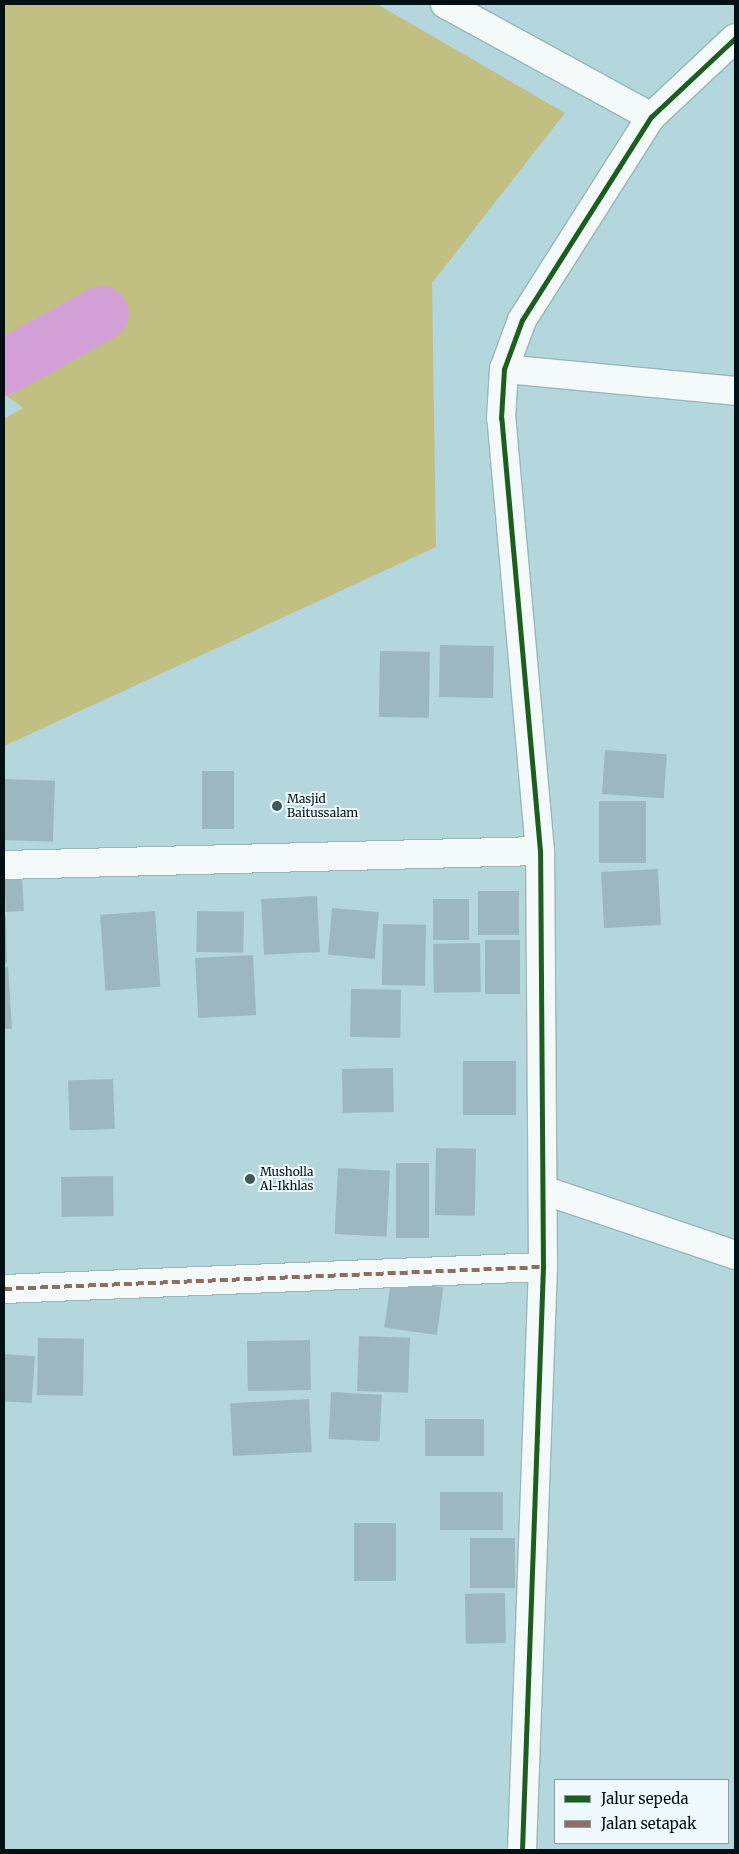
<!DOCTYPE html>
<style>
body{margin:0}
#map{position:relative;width:739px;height:1854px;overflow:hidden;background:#b4d7de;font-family:Merriweather,serif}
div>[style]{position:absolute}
.green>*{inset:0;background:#c2bf82}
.river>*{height:55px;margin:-27.5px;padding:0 27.5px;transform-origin:27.5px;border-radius:27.5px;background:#d4a2d8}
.building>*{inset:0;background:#9db7c0;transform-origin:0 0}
.roads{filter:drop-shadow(1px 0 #99b5ba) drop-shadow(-1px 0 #99b5ba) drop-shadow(0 1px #99b5ba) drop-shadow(0 -1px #99b5ba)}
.minor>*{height:28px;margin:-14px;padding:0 14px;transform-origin:14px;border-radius:14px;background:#f4f9fa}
.quiet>*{height:4px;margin-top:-2px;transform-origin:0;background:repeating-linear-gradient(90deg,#8d6e63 0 8px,transparent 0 12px)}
.cycleway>*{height:5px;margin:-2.5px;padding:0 2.5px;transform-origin:2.5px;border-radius:2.5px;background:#1b5e20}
.dots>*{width:14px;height:14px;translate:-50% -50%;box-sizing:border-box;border:2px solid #eefafd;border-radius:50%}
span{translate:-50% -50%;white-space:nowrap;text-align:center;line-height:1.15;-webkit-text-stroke:4px #eefafd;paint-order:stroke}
.poi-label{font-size:12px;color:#001015}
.left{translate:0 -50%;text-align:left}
.frame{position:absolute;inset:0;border:5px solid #001015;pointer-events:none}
.legend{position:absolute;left:554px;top:1779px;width:175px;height:65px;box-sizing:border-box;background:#eefafd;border:1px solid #8f9ca0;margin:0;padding:6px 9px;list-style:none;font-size:15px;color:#001015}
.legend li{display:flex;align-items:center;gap:10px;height:25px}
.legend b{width:25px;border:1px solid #8f9ca0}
</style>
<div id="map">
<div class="green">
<div style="clip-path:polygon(4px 4px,377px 4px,565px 113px,432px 283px,436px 547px,4px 746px,4px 419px,23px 408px,4px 394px)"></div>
</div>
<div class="river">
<div style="left:4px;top:367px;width:111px;rotate:-29.1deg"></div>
</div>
<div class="building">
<div style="left:440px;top:645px;width:54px;height:52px;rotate:1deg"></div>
<div style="left:380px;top:651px;width:50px;height:66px;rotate:1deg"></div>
<div style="left:605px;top:750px;width:62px;height:44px;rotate:4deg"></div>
<div style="left:202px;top:771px;width:32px;height:58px"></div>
<div style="left:4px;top:779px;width:51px;height:61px;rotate:2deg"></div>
<div style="left:599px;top:801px;width:47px;height:62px"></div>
<div style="left:658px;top:869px;width:56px;height:57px;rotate:87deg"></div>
<div style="left:22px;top:874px;width:37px;height:18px;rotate:87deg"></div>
<div style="left:478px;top:891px;width:41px;height:44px"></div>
<div style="left:317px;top:896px;width:56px;height:56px;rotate:87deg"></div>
<div style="left:433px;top:899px;width:36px;height:41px"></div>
<div style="left:332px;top:908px;width:47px;height:47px;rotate:5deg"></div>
<div style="left:155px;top:911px;width:76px;height:55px;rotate:86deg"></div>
<div style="left:197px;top:911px;width:47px;height:41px;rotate:1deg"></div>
<div style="clip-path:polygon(4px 917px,6px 917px,7px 963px,4px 963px)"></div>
<div style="left:383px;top:924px;width:43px;height:61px;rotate:1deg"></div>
<div style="left:485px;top:940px;width:35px;height:54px"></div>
<div style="left:480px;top:943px;width:49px;height:47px;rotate:89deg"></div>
<div style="left:253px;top:955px;width:60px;height:58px;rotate:87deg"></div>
<div style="clip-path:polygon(4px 967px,8px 967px,12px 1029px,4px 1029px)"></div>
<div style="left:351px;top:989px;width:50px;height:48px;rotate:1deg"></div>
<div style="left:463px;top:1061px;width:53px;height:54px"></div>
<div style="left:393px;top:1068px;width:44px;height:51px;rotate:89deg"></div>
<div style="left:113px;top:1079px;width:50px;height:45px;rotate:88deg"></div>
<div style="left:436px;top:1148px;width:40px;height:67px;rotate:1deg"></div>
<div style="left:396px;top:1163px;width:33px;height:75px"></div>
<div style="left:338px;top:1168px;width:52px;height:66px;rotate:3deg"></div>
<div style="left:113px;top:1176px;width:40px;height:52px;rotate:89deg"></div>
<div style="left:391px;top:1280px;width:53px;height:48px;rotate:8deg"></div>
<div style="left:359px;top:1336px;width:51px;height:55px;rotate:2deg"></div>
<div style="left:38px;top:1338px;width:46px;height:57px;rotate:1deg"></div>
<div style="left:310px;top:1340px;width:50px;height:63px;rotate:89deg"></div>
<div style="left:4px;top:1354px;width:31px;height:47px;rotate:4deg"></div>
<div style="left:331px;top:1392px;width:51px;height:47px;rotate:3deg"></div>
<div style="left:309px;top:1399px;width:53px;height:79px;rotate:87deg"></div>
<div style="left:425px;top:1419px;width:59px;height:37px"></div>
<div style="left:503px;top:1492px;width:38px;height:63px;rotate:90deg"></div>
<div style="left:354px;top:1523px;width:42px;height:58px"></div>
<div style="left:470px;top:1538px;width:45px;height:50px"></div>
<div style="left:505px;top:1593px;width:50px;height:40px;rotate:89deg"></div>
</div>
<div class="roads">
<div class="minor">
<div style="left:445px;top:4px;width:235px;rotate:28.7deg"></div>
<div style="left:504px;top:369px;width:232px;rotate:5.4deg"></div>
<div style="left:4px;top:865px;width:536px;rotate:-1.5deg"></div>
<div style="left:543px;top:1190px;width:203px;rotate:18.7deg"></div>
<div style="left:4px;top:1289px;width:539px;rotate:-2.34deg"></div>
<div style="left:522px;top:1850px;width:583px;rotate:-87.94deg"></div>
<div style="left:543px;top:1267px;width:416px;rotate:-90.4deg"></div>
<div style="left:540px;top:851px;width:435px;rotate:-95.1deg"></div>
<div style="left:501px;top:418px;width:49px;rotate:-86.5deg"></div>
<div style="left:504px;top:369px;width:52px;rotate:-69.8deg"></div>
<div style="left:522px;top:320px;width:241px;rotate:-57.6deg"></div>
<div style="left:651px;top:117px;width:115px;rotate:-43.2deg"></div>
</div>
</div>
<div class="quiet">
<div style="left:4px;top:1289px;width:539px;rotate:-2.34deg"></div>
</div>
<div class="cycleway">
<div style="left:522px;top:1850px;width:583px;rotate:-87.94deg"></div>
<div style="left:543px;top:1267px;width:416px;rotate:-90.4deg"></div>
<div style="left:540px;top:851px;width:435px;rotate:-95.1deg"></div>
<div style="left:501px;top:418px;width:49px;rotate:-86.5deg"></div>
<div style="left:504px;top:369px;width:52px;rotate:-69.8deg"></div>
<div style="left:522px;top:320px;width:241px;rotate:-57.6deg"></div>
<div style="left:651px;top:117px;width:115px;rotate:-43.2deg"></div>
</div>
<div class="dots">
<div style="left:277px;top:806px;background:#3f565b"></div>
<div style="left:250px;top:1179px;background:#3f565b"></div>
</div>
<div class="poi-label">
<span class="left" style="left:287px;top:806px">Masjid<br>Baitussalam</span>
<span class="left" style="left:260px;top:1179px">Musholla<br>Al-Ikhlas</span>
</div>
<div class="frame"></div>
<ul class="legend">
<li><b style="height:6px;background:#1b5e20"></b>Jalur sepeda</li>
<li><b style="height:6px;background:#8d6e63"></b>Jalan setapak</li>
</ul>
</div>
